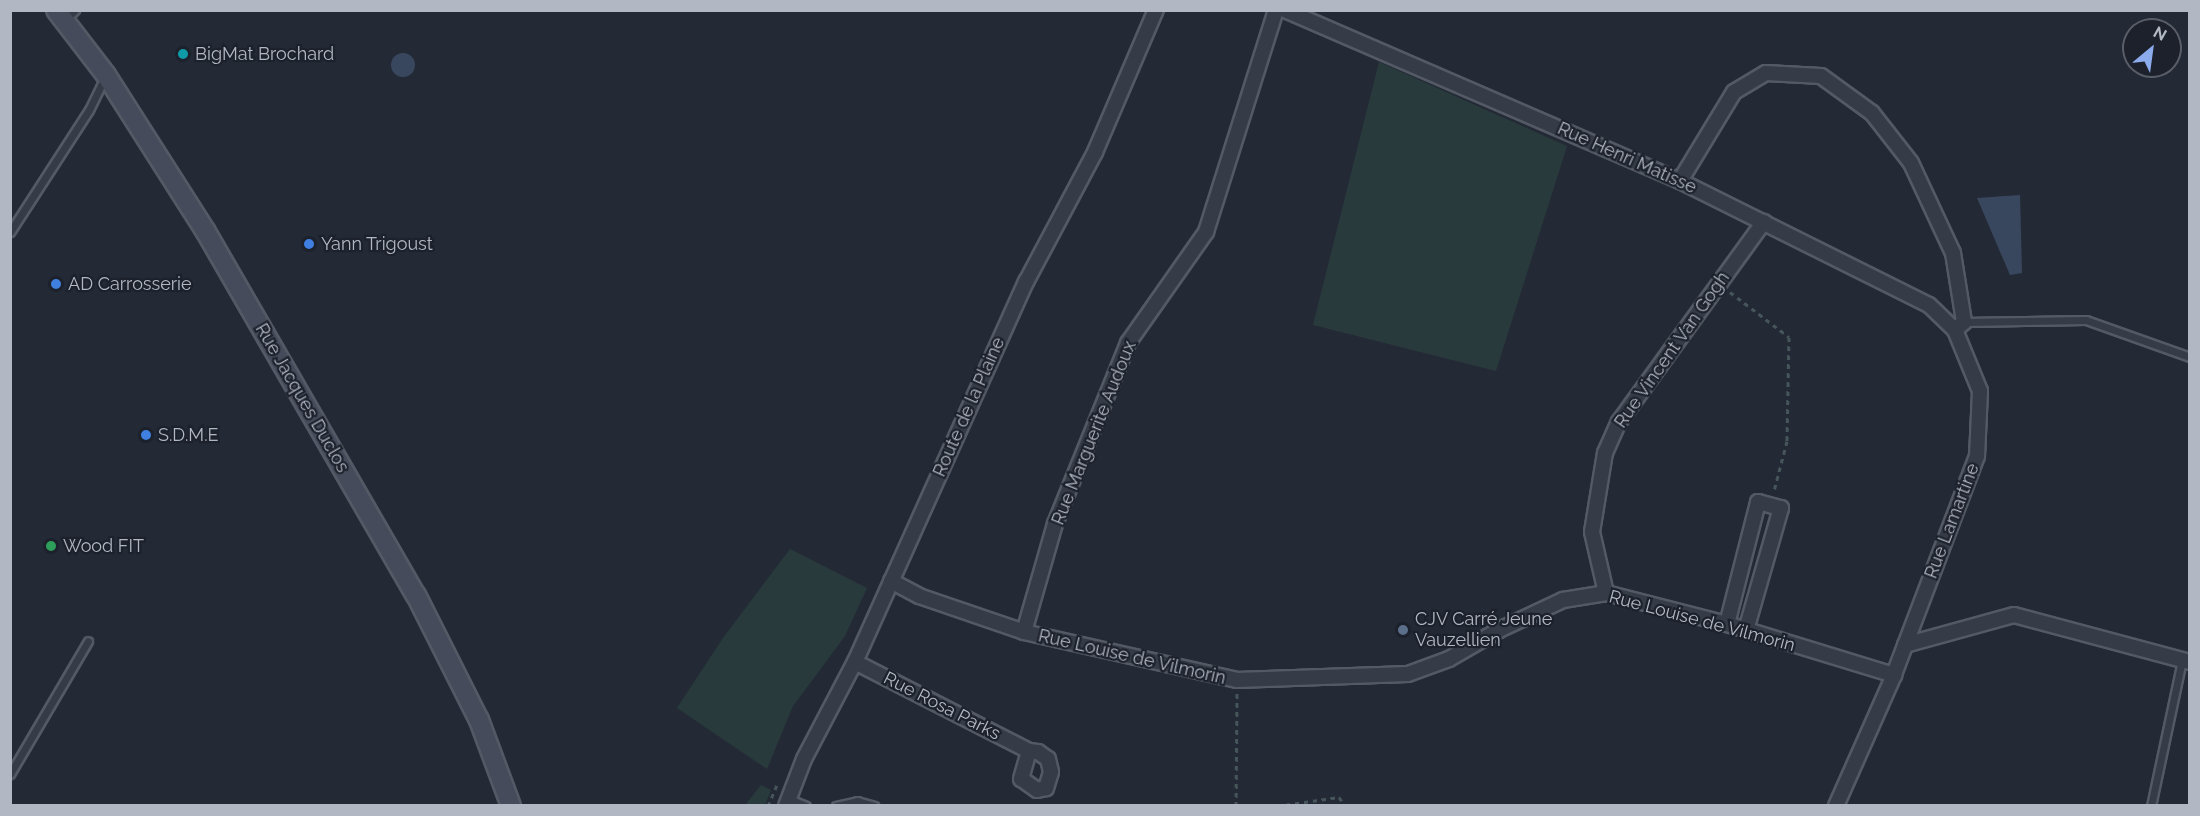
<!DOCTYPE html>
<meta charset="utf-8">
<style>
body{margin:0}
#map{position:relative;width:2200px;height:816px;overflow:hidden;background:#232a36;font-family:Raleway,sans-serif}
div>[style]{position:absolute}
.green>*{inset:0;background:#293a3c}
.water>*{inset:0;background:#39475e}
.round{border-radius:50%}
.path>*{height:3px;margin-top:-1.5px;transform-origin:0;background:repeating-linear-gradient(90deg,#465559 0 4.5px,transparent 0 9px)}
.roads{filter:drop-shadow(2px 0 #545a65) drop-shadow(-2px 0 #545a65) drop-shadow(0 2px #545a65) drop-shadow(0 -2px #545a65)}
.lane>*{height:7px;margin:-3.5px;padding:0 3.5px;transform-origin:3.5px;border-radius:3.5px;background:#363c47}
.street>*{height:14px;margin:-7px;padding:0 7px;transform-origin:7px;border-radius:7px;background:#363c47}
.secondary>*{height:18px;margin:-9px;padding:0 9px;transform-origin:9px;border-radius:9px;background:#454b5a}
.dots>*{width:16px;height:16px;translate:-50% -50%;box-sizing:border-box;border:3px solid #1c212c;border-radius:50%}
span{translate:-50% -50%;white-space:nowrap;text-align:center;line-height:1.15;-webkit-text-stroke:4.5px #1c212c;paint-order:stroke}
.poi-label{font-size:18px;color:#b1b7c3}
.left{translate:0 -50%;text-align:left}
.street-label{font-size:18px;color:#b1b7c3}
.frame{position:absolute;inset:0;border:12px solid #b1b7c3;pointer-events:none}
.north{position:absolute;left:2122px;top:18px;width:60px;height:60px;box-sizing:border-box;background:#1c212c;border:2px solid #585d68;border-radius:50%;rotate:29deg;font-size:16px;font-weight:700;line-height:24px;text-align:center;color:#b1b7c3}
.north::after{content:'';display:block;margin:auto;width:21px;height:27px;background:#8cabed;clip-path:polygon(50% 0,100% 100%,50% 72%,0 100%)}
</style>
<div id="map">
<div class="green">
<div style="clip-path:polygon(1379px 62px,1567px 146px,1496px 371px,1313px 325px)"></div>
<div style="clip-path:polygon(790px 549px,867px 588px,845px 636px,793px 706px,767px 769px,677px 708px,723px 638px)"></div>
<div style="clip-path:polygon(761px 785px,771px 790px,765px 805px,745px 805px)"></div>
</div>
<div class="water">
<div class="round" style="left:391px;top:53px;width:24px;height:24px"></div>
<div style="clip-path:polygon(2020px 195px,2022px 273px,2010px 275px,1977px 198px)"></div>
</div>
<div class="path">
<div style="left:1730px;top:292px;width:74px;rotate:37.3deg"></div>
<div style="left:1789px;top:337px;width:104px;rotate:91.1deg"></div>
<div style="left:1787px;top:441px;width:52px;rotate:104.6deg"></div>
<div style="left:768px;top:806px;width:26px;rotate:-67deg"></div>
<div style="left:1236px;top:806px;width:113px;rotate:-89.5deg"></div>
<div style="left:1277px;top:806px;width:63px;rotate:-8.3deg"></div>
<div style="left:1339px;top:797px;width:11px;rotate:56deg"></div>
</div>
<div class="roads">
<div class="lane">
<div style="left:66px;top:19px;width:13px;rotate:-45deg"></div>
<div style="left:10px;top:232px;width:145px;rotate:-57.1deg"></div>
<div style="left:89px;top:110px;width:37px;rotate:-64deg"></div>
<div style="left:1964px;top:322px;width:122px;rotate:-0.9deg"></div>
<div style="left:2086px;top:320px;width:110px;rotate:19.6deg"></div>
<div style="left:10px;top:774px;width:154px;rotate:-59.6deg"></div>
<div style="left:789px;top:799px;width:18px;rotate:22deg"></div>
<div style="left:836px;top:806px;width:22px;rotate:-13deg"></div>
<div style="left:857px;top:801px;width:18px;rotate:16deg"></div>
<div style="left:2151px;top:806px;width:149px;rotate:-78deg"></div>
</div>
<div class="street">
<div style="left:1285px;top:10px;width:430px;rotate:23.4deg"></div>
<div style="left:1680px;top:181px;width:278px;rotate:26.5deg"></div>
<div style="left:1929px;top:305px;width:36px;rotate:44deg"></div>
<div style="left:1955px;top:330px;width:66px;rotate:67.7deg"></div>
<div style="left:1980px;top:391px;width:65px;rotate:92.6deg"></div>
<div style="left:1977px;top:456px;width:234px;rotate:110.8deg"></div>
<div style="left:1894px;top:675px;width:143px;rotate:113.9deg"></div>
<div style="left:1680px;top:181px;width:104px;rotate:-58.8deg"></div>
<div style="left:1734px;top:92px;width:37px;rotate:-31deg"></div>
<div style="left:1766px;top:73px;width:55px;rotate:3.1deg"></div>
<div style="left:1821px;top:76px;width:63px;rotate:36deg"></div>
<div style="left:1872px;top:113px;width:63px;rotate:52deg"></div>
<div style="left:1911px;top:163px;width:99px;rotate:65deg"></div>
<div style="left:1953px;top:253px;width:70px;rotate:80.9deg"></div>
<div style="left:1964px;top:322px;width:12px;rotate:138deg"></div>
<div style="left:891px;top:581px;width:32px;rotate:28deg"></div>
<div style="left:919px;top:596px;width:111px;rotate:18.9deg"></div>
<div style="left:1024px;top:632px;width:218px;rotate:12.7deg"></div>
<div style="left:1237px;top:680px;width:171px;rotate:-2deg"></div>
<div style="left:1408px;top:674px;width:44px;rotate:-20.1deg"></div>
<div style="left:1449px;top:659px;width:58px;rotate:-30.1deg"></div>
<div style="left:1499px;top:630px;width:71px;rotate:-25.1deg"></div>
<div style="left:1563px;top:600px;width:44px;rotate:-9.2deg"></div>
<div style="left:1606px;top:593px;width:125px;rotate:14.4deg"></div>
<div style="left:1727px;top:624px;width:175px;rotate:17deg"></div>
<div style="left:1606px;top:593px;width:63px;rotate:-102.9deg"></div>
<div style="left:1592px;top:532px;width:80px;rotate:-80.7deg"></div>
<div style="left:1605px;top:453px;width:34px;rotate:-66deg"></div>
<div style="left:1619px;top:422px;width:247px;rotate:-54.1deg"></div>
<div style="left:1727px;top:624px;width:126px;rotate:-75.7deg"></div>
<div style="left:1758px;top:502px;width:24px;rotate:15deg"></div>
<div style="left:1781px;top:508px;width:127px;rotate:106deg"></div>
<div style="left:1024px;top:632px;width:112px;rotate:-74deg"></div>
<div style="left:1055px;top:524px;width:195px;rotate:-68deg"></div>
<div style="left:1128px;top:343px;width:136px;rotate:-54.9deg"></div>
<div style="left:1206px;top:232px;width:233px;rotate:-72.5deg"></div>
<div style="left:1905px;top:645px;width:113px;rotate:-15.4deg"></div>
<div style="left:2014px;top:615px;width:182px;rotate:15deg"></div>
<div style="left:855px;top:662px;width:195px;rotate:27.1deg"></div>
<div style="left:1029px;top:751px;width:9px;rotate:6deg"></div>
<div style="left:1038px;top:752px;width:12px;rotate:35deg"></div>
<div style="left:1048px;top:759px;width:13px;rotate:77deg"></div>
<div style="left:1051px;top:772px;width:17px;rotate:107deg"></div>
<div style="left:1046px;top:788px;width:9px;rotate:167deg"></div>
<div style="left:1037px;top:790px;width:19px;rotate:-145deg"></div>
<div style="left:1021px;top:779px;width:29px;rotate:-74deg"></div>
<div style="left:786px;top:806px;width:50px;rotate:-69deg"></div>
<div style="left:804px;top:759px;width:110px;rotate:-62.3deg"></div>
<div style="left:855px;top:662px;width:417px;rotate:-65.8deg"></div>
<div style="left:1026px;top:282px;width:147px;rotate:-62deg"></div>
<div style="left:1095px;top:152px;width:155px;rotate:-66.8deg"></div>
</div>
<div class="secondary">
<div style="left:56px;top:10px;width:82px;rotate:52.4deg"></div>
<div style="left:106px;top:75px;width:186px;rotate:57.5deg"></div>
<div style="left:206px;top:232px;width:419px;rotate:60deg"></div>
<div style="left:416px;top:595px;width:140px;rotate:63.3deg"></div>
<div style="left:479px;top:720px;width:92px;rotate:69.6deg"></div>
</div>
</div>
<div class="dots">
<div style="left:183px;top:54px;background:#0f9aa8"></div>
<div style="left:309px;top:244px;background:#3f7fe0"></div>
<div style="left:56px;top:284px;background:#3f7fe0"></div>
<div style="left:146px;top:435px;background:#3f7fe0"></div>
<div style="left:51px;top:546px;background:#2e9e5b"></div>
<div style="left:1403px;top:630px;background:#5c6f8a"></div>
</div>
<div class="poi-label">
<span class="left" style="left:195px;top:54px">BigMat Brochard</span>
<span class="left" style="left:321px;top:244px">Yann Trigoust</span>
<span class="left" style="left:68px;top:284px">AD Carrosserie</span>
<span class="left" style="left:158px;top:435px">S.D.M.E</span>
<span class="left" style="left:63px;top:546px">Wood FIT</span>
<span class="left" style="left:1415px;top:630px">CJV Carré Jeune<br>Vauzellien</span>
</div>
<div class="street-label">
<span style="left:1627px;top:158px;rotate:24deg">Rue Henri Matisse</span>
<span style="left:1672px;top:350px;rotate:-55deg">Rue Vincent Van Gogh</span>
<span style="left:302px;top:398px;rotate:60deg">Rue Jacques Duclos</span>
<span style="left:969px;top:407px;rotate:-66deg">Route de la Plaine</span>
<span style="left:1094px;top:433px;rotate:-68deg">Rue Marguerite Audoux</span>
<span style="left:1952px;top:521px;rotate:-69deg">Rue Lamartine</span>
<span style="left:1702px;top:621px;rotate:15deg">Rue Louise de Vilmorin</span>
<span style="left:1132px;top:657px;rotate:13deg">Rue Louise de Vilmorin</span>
<span style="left:942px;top:706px;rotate:27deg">Rue Rosa Parks</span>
</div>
<div class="frame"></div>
<div class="north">N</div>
</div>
